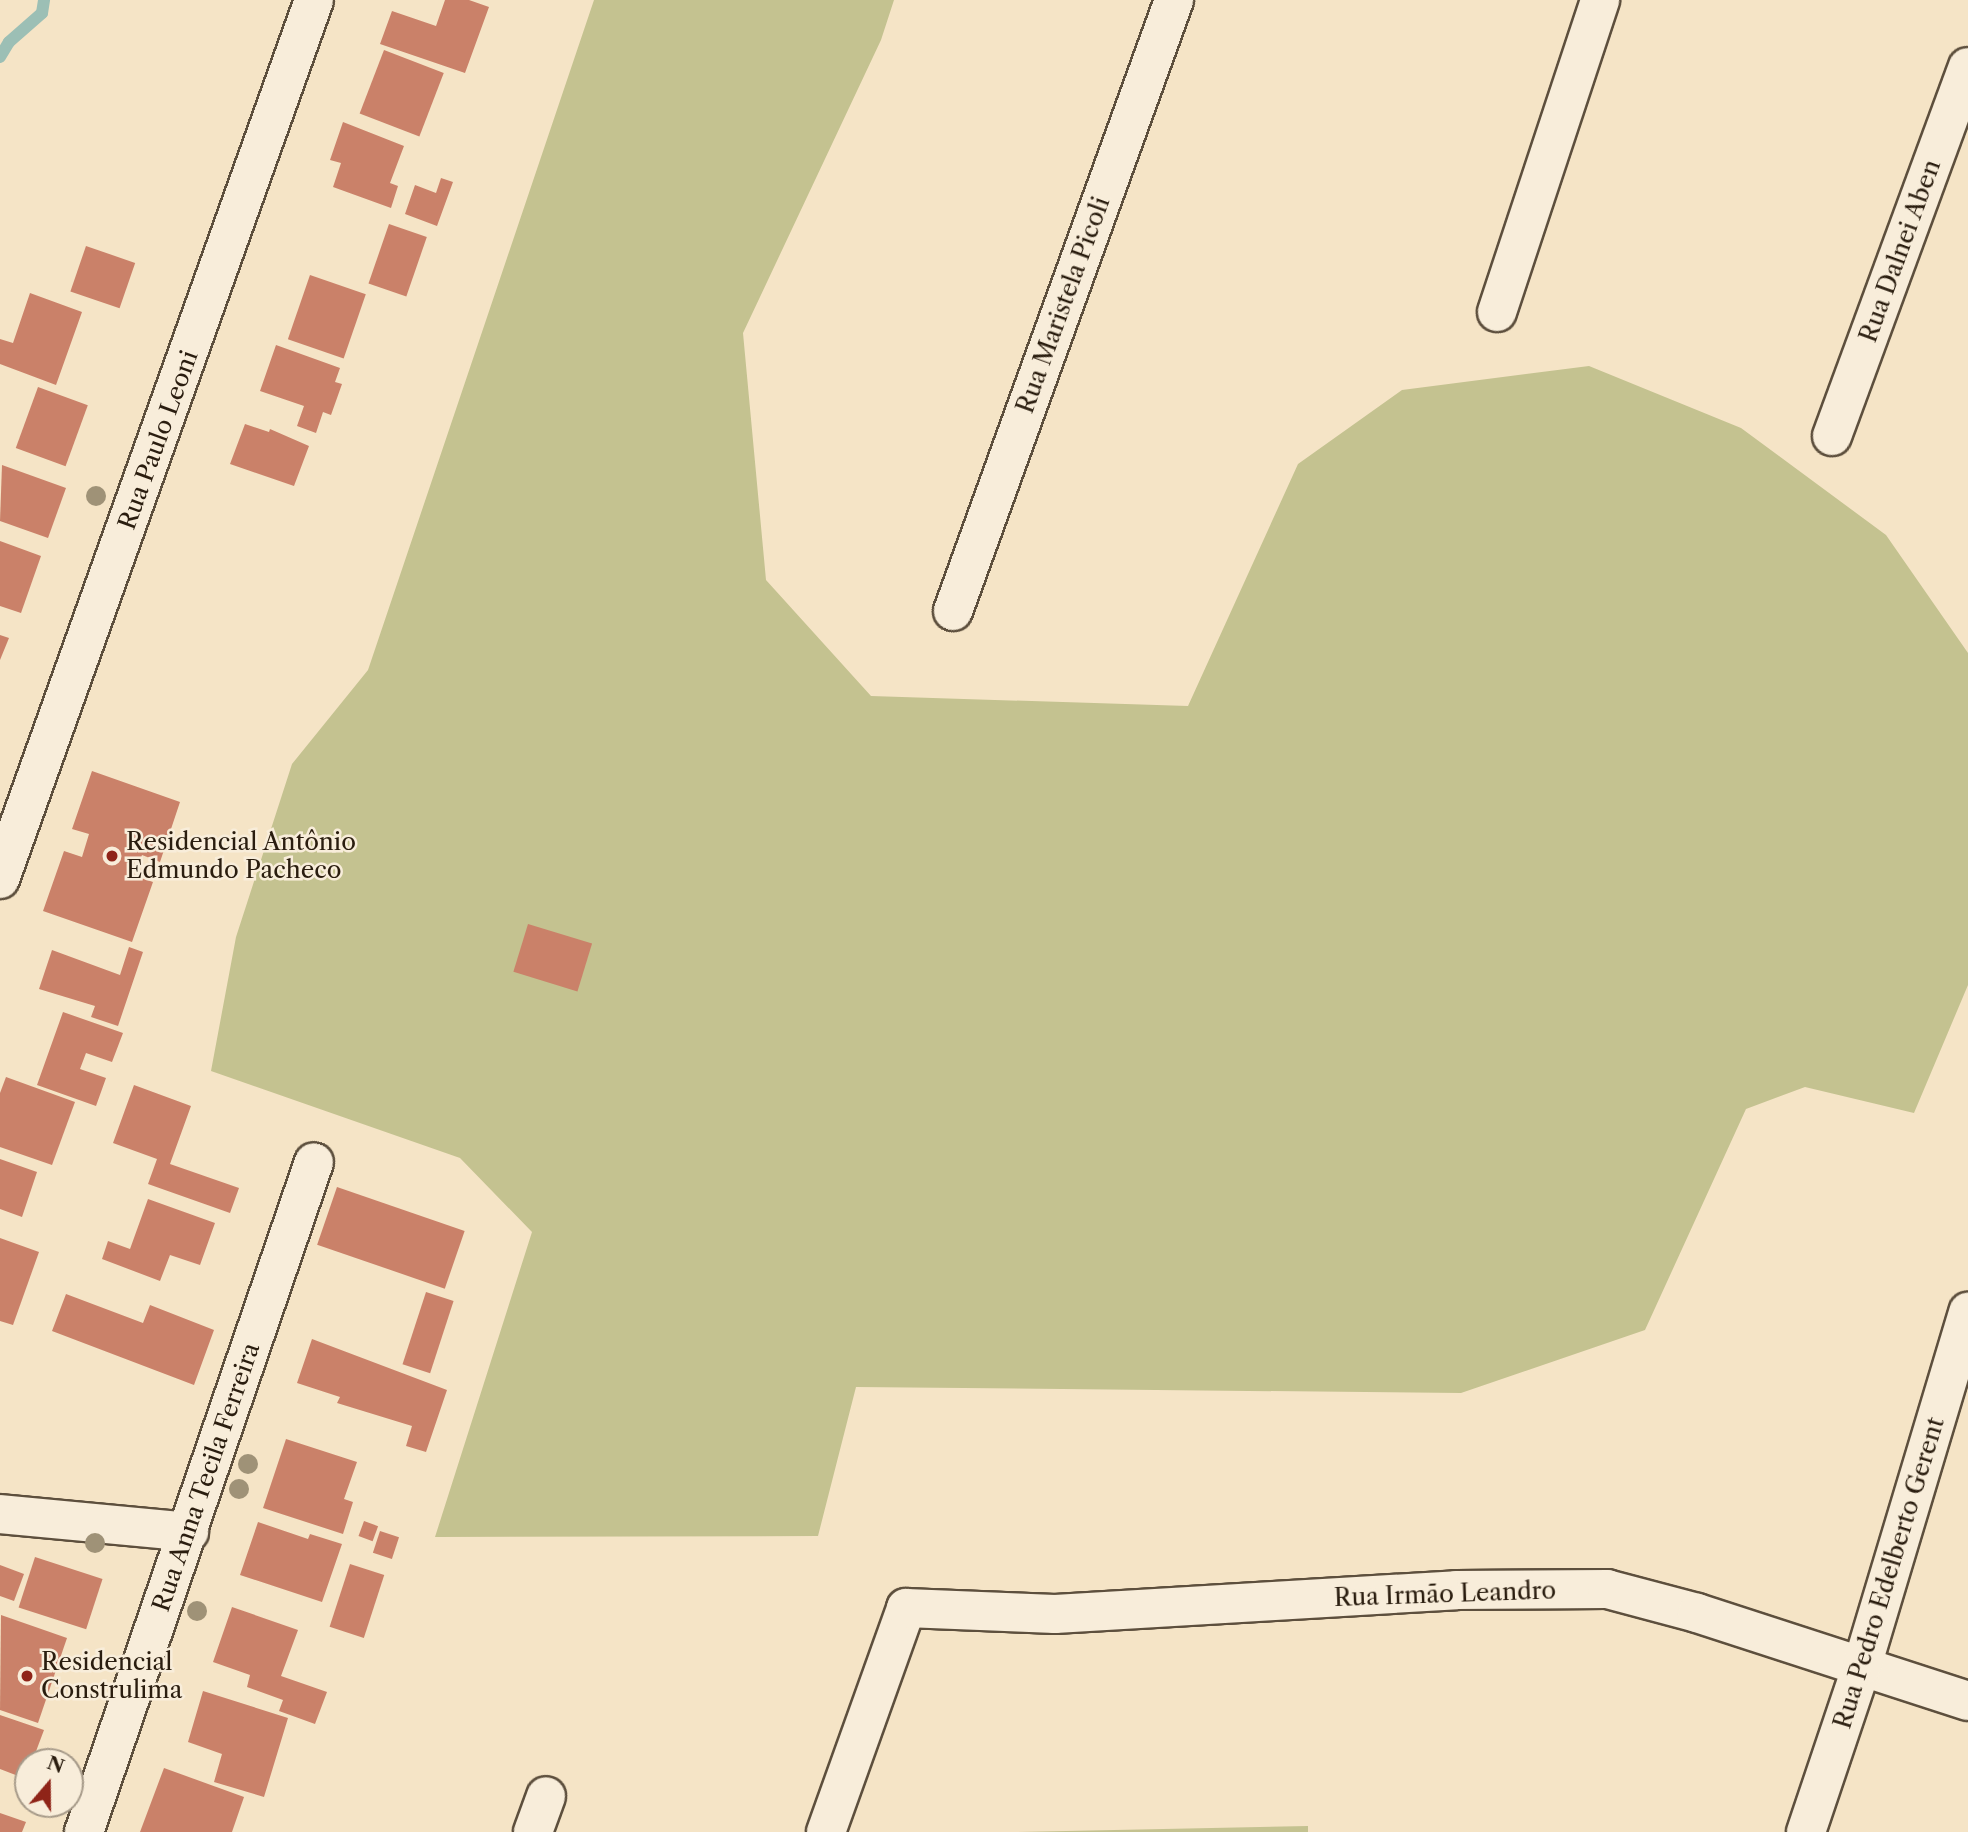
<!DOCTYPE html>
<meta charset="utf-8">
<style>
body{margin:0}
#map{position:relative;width:1968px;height:1832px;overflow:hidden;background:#f5e4c6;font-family:"Libre Caslon Text",serif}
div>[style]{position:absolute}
.green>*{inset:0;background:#c4c290}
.stream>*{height:12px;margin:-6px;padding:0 6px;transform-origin:6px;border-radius:6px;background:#9cbfb5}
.building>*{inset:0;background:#ca8169;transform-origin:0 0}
.roads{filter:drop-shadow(2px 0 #5d4f3d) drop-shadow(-2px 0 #5d4f3d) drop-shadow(0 2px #5d4f3d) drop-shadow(0 -2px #5d4f3d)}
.minor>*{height:38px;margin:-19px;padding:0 19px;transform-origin:19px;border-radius:19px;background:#f8edda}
.trees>*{width:20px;height:20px;margin:-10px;border-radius:50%;background:#9f9277}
.dots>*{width:19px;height:19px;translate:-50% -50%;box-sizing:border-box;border:4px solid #f8edda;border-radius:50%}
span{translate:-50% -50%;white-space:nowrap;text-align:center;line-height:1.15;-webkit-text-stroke:5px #f8edda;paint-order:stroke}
.street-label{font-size:24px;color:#2a1d0f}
.poi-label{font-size:24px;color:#2a1d0f}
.left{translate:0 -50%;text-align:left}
.north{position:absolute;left:14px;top:1748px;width:70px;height:70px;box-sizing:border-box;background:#f8edda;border:2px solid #a69a89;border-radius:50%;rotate:20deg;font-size:19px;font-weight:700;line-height:28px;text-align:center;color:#2a1d0f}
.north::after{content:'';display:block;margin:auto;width:24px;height:32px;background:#8f2418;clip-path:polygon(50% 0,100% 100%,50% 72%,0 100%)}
</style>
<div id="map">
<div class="green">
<div style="clip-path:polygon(594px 0,894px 0,881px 40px,743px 333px,766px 580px,871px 696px,1188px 706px,1298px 464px,1402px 390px,1589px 366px,1741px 428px,1886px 535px,1968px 653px,1968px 985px,1914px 1113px,1805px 1087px,1746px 1109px,1645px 1330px,1461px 1393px,856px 1387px,818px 1536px,435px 1537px,532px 1232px,460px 1158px,211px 1071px,236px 937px,292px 764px,368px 670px)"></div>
<div style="clip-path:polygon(1308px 1826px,1308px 1832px,1018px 1832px)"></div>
</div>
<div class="stream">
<div style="left:0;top:57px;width:17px;rotate:-59deg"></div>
<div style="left:9px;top:42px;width:44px;rotate:-41.3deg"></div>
<div style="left:42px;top:13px;width:13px;rotate:-81deg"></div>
</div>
<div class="building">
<div style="clip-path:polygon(445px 0,469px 0,489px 7px,465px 73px,380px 44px,392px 11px,436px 26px)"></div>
<div style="left:384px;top:50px;width:64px;height:68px;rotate:21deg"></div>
<div style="clip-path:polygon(343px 122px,404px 146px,390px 183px,398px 186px,391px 208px,333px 187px,341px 163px,330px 160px)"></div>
<div style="clip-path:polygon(441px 178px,453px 182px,437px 226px,405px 214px,415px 185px,436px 193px)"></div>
<div style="left:389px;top:224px;width:40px;height:63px;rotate:19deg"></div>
<div style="left:86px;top:246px;width:52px;height:48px;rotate:19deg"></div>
<div style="left:310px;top:275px;width:59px;height:68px;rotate:19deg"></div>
<div style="clip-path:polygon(30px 293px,82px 312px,56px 385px,0 364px,0 339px,13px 343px)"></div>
<div style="clip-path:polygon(276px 345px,340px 368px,335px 382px,342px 384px,331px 415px,323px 412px,316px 433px,297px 426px,304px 406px,260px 391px)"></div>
<div style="left:38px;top:387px;width:53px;height:65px;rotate:20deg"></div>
<div style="clip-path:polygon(245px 424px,269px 432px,270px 429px,309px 446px,294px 486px,230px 464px)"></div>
<div style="clip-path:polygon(2px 465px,66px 488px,48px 538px,0 521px)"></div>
<div style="clip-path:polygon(0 541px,41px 556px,21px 613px,0 606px)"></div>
<div style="clip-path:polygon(0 635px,9px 638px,0 660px)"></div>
<div style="clip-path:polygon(92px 771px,180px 802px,160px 862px,142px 855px,135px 876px,153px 882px,132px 942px,43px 911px,64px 851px,82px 857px,89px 834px,72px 829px)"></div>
<div style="left:528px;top:924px;width:67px;height:50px;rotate:17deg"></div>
<div style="clip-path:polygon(129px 947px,143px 952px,118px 1026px,91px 1017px,95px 1006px,39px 989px,52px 950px,120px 975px)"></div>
<div style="clip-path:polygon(63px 1012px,123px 1033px,112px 1062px,86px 1053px,80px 1069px,106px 1078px,96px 1106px,37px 1085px)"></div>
<div style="clip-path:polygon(6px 1077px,75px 1102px,52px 1165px,0 1147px,0 1093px)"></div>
<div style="clip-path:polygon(134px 1085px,191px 1106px,170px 1164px,239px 1188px,230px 1213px,148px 1184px,157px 1159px,113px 1143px)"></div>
<div style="clip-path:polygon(0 1159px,37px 1172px,22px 1217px,0 1209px)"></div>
<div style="left:337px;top:1187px;width:135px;height:61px;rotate:19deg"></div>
<div style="clip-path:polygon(148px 1199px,215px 1223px,200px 1265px,170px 1255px,160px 1281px,102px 1259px,108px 1241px,130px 1249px)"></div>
<div style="clip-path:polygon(0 1238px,39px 1252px,13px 1325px,0 1321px)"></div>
<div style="left:426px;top:1292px;width:29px;height:76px;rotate:18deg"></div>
<div style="clip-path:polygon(66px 1294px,143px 1323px,150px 1305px,214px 1330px,194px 1385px,52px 1331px)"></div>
<div style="clip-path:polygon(312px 1339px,447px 1390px,426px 1452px,406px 1446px,412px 1426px,337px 1403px,340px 1397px,297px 1383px)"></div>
<div style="clip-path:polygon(286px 1439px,357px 1462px,344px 1499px,353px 1502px,343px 1534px,263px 1508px)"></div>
<div style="left:364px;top:1521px;width:15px;height:16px;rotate:20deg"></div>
<div style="clip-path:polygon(258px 1522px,308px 1539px,310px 1534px,342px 1544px,322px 1602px,240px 1575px)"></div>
<div style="left:380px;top:1531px;width:20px;height:23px;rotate:18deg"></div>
<div style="left:35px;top:1557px;width:71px;height:53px;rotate:18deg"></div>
<div style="left:350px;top:1564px;width:36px;height:66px;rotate:18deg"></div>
<div style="clip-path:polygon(0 1565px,24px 1574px,14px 1601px,0 1596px)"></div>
<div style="clip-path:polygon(232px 1607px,298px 1630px,281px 1676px,327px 1692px,315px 1724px,279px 1711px,283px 1700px,247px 1687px,250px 1675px,213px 1662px)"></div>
<div style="clip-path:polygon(1px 1615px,67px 1638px,38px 1723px,0 1710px)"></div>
<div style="clip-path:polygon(203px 1691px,288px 1718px,264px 1797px,214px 1782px,222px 1754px,188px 1742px)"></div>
<div style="clip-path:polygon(0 1715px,44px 1730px,32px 1762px,28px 1762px,26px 1779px,0 1769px)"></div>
<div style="clip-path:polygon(164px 1768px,244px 1797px,232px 1832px,140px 1832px)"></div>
<div style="clip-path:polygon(0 1813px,26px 1822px,22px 1832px,0 1832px)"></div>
</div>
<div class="roads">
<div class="minor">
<div style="left:1497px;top:312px;width:329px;rotate:-71.7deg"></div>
<div style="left:1832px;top:436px;width:393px;rotate:-69.8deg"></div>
<div style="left:953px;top:611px;width:650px;rotate:-70.11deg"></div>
<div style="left:0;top:879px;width:933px;rotate:-70.34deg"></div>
<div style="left:0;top:1514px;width:190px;rotate:5.4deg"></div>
<div style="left:84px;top:1832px;width:708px;rotate:-71.05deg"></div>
<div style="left:533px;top:1832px;width:38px;rotate:-70deg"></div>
<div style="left:826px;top:1832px;width:238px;rotate:-70.3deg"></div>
<div style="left:906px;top:1608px;width:149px;rotate:2.3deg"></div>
<div style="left:1055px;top:1614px;width:402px;rotate:-3.4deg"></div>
<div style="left:1456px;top:1590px;width:151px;rotate:-0.4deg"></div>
<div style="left:1607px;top:1589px;width:93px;rotate:14.9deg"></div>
<div style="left:1697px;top:1613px;width:285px;rotate:18deg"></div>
<div style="left:1806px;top:1832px;width:175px;rotate:-71.4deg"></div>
<div style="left:1862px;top:1666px;width:370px;rotate:-73.3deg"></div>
</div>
</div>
<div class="trees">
<div style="left:96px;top:496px"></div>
<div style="left:248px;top:1464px"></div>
<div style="left:239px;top:1489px"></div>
<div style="left:95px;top:1543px"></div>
<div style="left:197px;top:1611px"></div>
</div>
<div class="dots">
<div style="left:112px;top:856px;background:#8f2418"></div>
<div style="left:27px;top:1676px;background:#8f2418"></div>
</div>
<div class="street-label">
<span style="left:1900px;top:251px;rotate:-70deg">Rua Dalnei Aben</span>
<span style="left:1063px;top:305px;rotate:-70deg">Rua Maristela Picoli</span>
<span style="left:158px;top:440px;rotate:-70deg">Rua Paulo Leoni</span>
<span style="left:206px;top:1477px;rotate:-71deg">Rua Anna Tecila Ferreira</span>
<span style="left:1889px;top:1573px;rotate:-73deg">Rua Pedro Edelberto Gerent</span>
<span style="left:1445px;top:1594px;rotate:-2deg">Rua Irmão Leandro</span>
</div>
<div class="poi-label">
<span class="left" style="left:126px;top:856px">Residencial Antônio<br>Edmundo Pacheco</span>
<span class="left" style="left:41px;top:1676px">Residencial<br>Construlima</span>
</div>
<div class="north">N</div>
</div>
